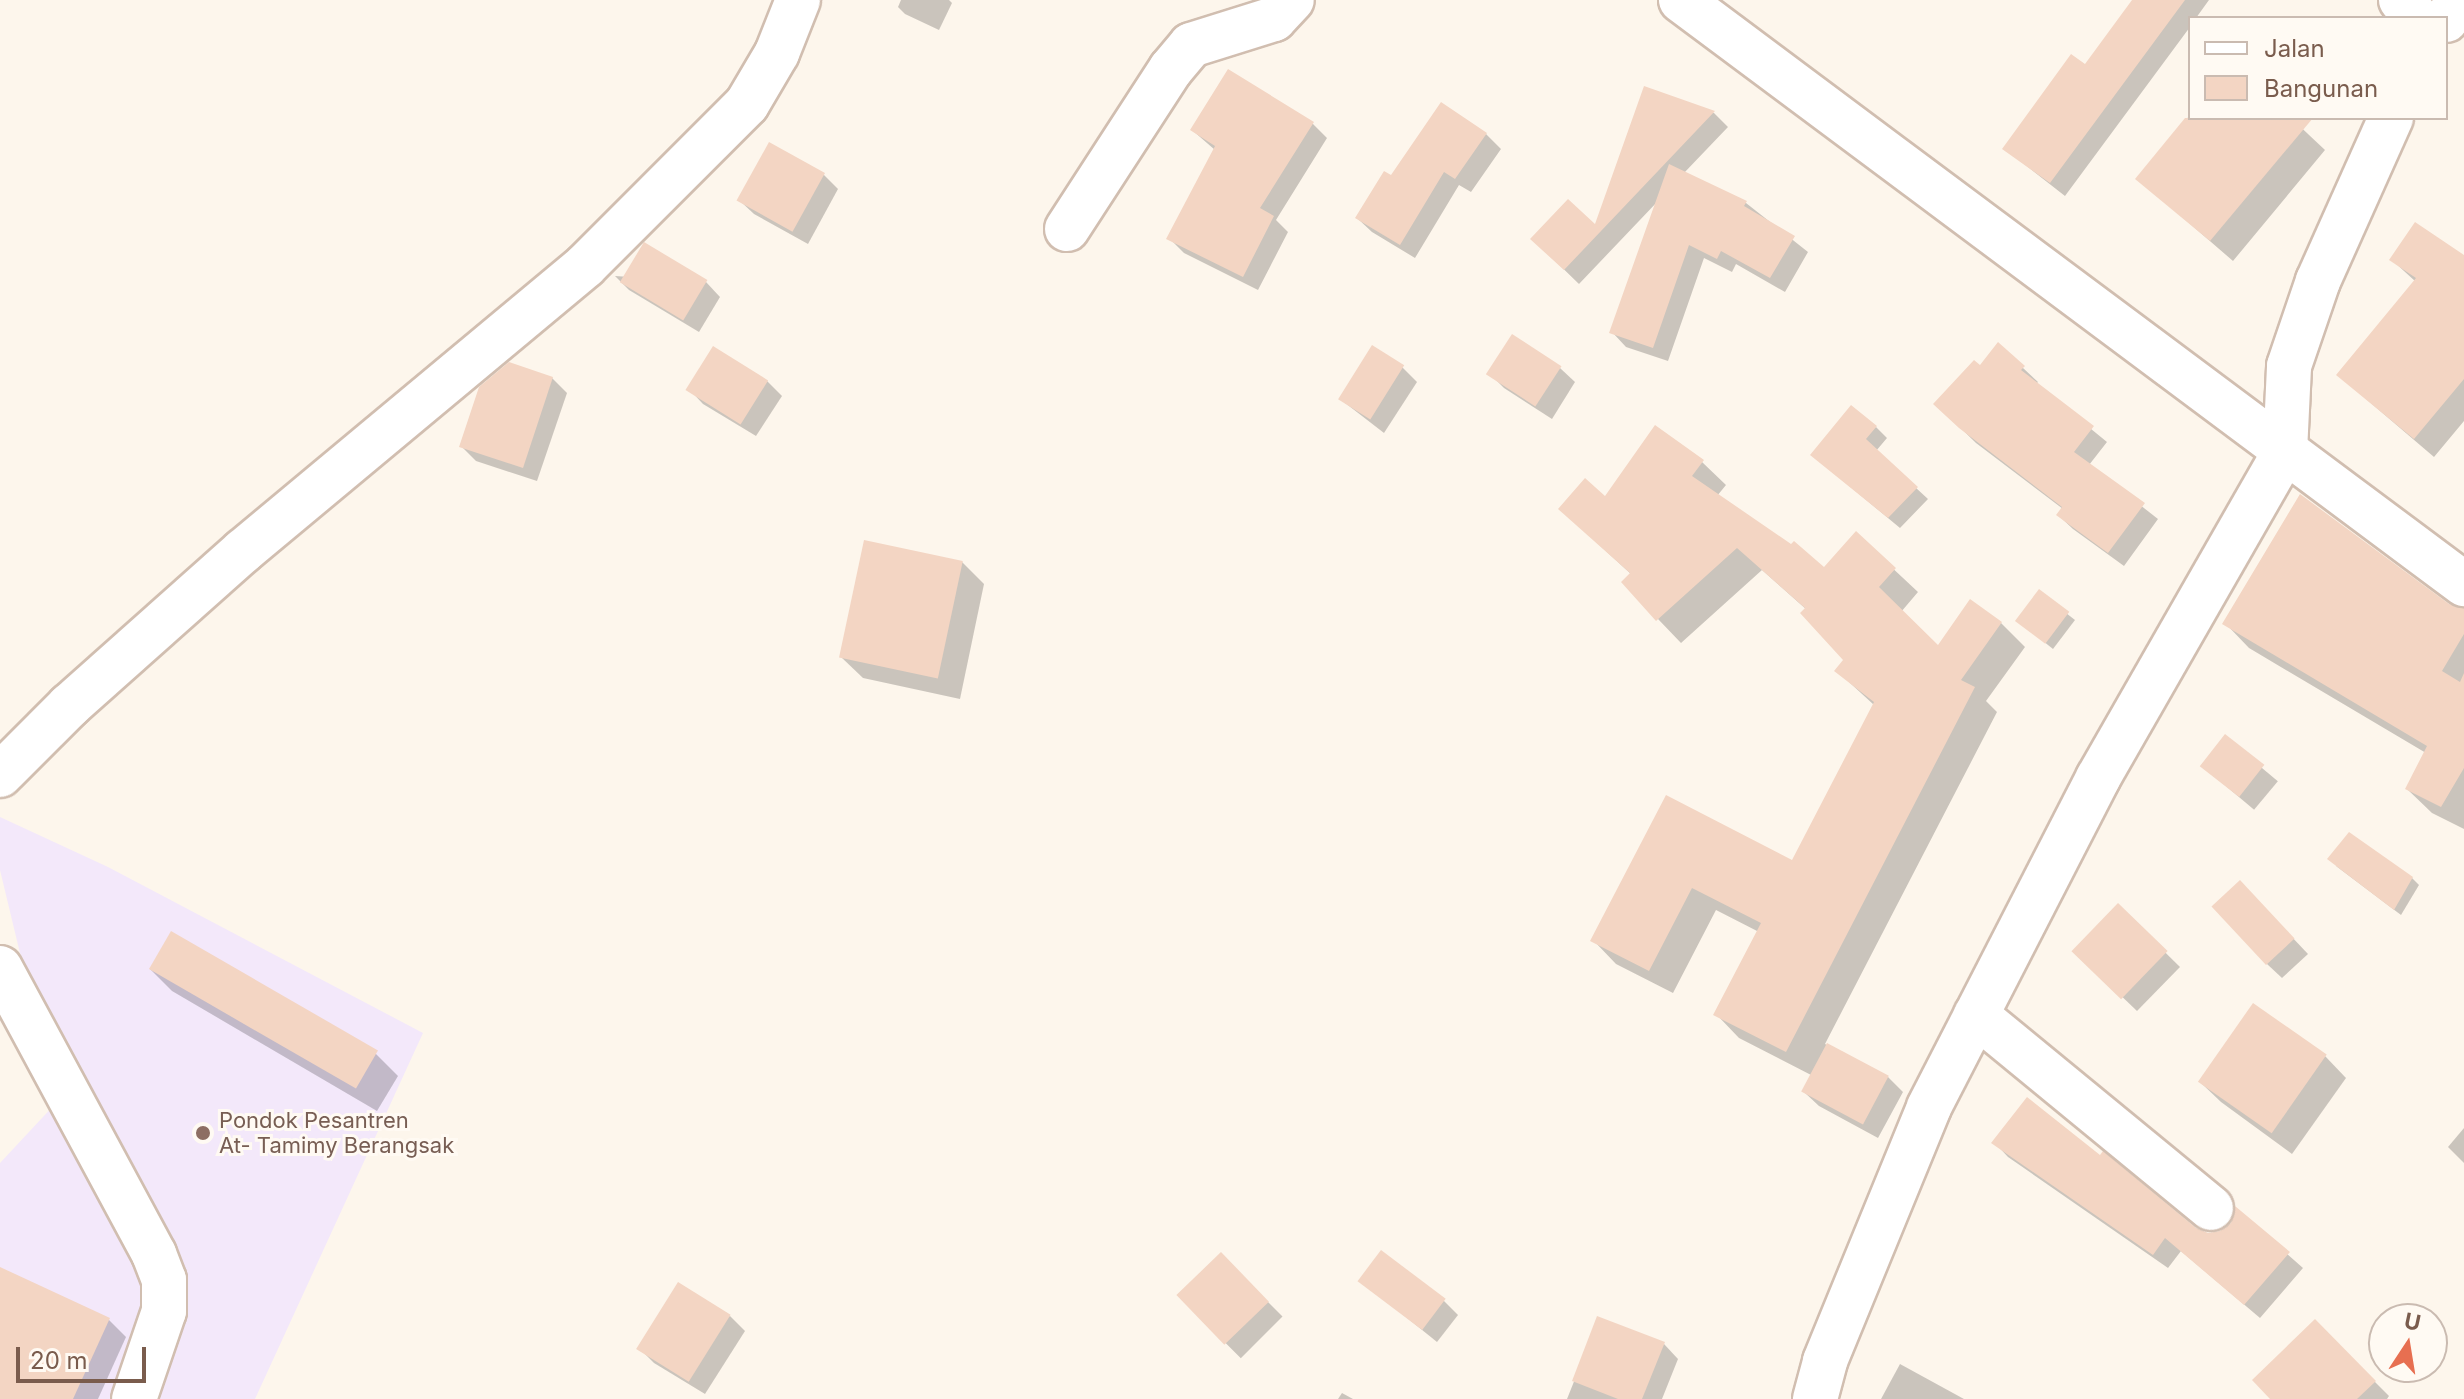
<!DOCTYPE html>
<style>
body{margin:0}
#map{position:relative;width:2464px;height:1399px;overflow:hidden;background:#fdf6ec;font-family:Inter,sans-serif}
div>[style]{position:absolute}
.education>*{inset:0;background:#f3e8fa}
.shadow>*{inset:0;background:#0003;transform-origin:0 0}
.building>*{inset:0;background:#f3d5c3;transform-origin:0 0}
.roads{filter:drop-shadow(2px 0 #d1beb0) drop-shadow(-2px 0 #d1beb0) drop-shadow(0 2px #d1beb0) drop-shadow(0 -2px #d1beb0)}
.minor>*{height:44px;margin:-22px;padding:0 22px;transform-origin:22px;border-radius:22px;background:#fff}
.dots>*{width:22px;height:22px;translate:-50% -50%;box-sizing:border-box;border:4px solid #fffaf3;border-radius:50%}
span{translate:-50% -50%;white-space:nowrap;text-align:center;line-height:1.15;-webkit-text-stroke:6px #fffaf3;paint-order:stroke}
.education-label{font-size:22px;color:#785e54}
.left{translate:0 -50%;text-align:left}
.legend{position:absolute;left:2188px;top:16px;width:260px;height:104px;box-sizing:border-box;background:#fffaf3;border:2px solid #cabbb1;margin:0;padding:10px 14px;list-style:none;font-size:24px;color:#7a5c4d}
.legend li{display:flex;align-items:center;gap:16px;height:40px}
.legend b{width:40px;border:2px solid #cabbb1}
.north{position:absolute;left:2368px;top:1303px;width:80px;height:80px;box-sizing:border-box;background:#fffaf3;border:2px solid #cabbb1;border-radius:50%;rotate:12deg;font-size:22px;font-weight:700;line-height:32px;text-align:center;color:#7a5c4d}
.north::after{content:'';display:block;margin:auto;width:28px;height:36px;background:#e76f51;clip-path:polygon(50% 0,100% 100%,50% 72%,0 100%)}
.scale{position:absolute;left:16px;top:1347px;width:130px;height:36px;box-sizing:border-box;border:4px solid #7a5c4d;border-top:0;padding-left:10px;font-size:24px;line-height:28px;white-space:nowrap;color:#7a5c4d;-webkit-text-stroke:6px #fffaf3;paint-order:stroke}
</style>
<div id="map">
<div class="education">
<div style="clip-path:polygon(0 817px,108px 867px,423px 1033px,255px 1399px,0 1399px,0 1163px,56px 1103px,0 870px)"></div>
</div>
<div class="shadow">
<div style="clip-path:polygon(901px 0,949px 0,952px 3px,939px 30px,905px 14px,898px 7px)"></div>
<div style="clip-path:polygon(2134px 0,2209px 0,2196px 18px,2190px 18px,2190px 27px,2065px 196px,2005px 149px,2085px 67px)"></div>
<div style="clip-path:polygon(1645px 88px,1714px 113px,1728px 127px,1684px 173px,1746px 203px,1808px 252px,1785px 292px,1736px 264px,1732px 272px,1704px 258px,1668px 361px,1626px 347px,1612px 332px,1659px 200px,1579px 284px,1548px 254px,1596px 228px)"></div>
<div style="clip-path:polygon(2190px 115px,2190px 118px,2291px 118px,2325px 150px,2233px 261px,2137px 178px)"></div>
<div style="clip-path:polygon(1313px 124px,1327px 138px,1276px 220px,1288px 232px,1258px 290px,1184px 253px,1169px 238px,1215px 150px,1192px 130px)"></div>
<div style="clip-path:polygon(1486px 134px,1501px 149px,1471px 192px,1459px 185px,1415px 258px,1372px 232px,1357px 218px,1392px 178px)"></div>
<div style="clip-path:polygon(823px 174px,838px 189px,808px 244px,754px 214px,739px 200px)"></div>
<div style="clip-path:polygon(2464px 258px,2464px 421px,2434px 457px,2338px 375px,2416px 282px,2392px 260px)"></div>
<div style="clip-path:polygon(615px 276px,706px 282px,720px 297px,699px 332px,629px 290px)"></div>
<div style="clip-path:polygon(1402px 367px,1417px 382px,1384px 433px,1340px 399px)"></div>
<div style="clip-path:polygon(1980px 367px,2023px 368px,2038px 382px,2036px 384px,2107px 442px,2089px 465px,2158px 519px,2124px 566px,2073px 529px,2058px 515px,2063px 509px,1976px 443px,1936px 404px)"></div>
<div style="clip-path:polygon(1560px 368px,1575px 382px,1552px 419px,1504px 388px,1489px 373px)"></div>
<div style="clip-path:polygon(552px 378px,567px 393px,537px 481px,476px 461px,461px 446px)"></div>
<div style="clip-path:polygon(767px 381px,782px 396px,756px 436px,703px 404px,689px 389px)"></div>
<div style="clip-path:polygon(1876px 427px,1887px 438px,1876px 451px,1928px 499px,1900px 528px,1812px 455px)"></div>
<div style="clip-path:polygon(1702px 462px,1726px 485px,1717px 496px,1825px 570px,1856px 534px,1918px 592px,1901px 612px,1938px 648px,1970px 602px,2001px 623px,2025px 647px,1986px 701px,1997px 712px,1825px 1044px,1888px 1077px,1903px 1092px,1878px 1138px,1819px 1106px,1804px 1092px,1813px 1076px,1739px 1038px,1716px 1014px,1759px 932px,1716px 910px,1673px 993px,1616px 964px,1593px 940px,1667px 798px,1793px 863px,1874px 705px,1837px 671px,1846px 660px,1807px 610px,1762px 570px,1681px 643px,1658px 619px,1632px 575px,1560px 509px,1606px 499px)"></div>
<div style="clip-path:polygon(962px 562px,984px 584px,960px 699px,863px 678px,841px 657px)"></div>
<div style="clip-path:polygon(2039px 592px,2075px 620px,2053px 649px,2024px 626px)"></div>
<div style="clip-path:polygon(2448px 606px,2464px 610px,2464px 829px,2432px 813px,2407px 789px,2426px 753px,2249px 648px,2225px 623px)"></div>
<div style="left:2225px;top:737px;width:69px;height:37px;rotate:40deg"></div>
<div style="clip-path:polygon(2336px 866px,2412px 878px,2419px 885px,2401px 915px)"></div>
<div style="clip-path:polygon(2254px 897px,2308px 954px,2282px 978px,2267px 964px)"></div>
<div style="clip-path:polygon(2118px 906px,2180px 967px,2137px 1011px,2090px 966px)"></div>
<div style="clip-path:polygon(171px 934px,376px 1054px,398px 1076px,377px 1111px,172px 991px,150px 969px)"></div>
<div style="clip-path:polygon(2325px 1056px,2346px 1078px,2292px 1154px,2221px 1102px,2199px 1081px)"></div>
<div style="clip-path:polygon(2464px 1128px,2464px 1163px,2448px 1147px)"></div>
<div style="clip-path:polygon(1994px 1142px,2207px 1235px,2221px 1233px,2233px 1224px,2236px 1209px,2303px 1268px,2260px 1318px,2181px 1251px,2168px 1268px,2008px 1157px)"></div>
<div style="left:1221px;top:1255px;width:87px;height:59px;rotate:45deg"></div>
<div style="clip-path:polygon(1360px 1280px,1444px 1301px,1458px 1315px,1437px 1342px)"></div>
<div style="clip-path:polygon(0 1291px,109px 1320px,126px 1337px,98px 1399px,0 1399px)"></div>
<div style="clip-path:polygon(730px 1316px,745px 1331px,705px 1394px,654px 1363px,639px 1348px)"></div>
<div style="clip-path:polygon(1599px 1319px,1664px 1344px,1678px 1359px,1662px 1399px,1567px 1399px)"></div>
<div style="clip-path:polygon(2315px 1322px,2389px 1396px,2387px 1399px,2273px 1399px)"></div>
<div style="clip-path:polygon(1900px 1364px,1964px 1399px,1881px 1399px)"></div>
<div style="clip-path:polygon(1342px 1393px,1353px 1399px,1338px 1399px)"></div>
</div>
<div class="building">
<div style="clip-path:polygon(2132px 0,2185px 0,2050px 183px,2002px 149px,2071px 54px,2085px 64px)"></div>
<div style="clip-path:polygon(1228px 69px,1314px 122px,1260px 208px,1274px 216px,1243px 277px,1166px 239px,1215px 146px,1190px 130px)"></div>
<div style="clip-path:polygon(1644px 86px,1715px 111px,1564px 270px,1530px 239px,1568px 199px,1595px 224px)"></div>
<div style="clip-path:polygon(1441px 102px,1487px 133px,1455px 179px,1444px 172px,1400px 245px,1355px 218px,1384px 171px,1391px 175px)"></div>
<div style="clip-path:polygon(2185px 118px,2313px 118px,2210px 241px,2135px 179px)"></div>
<div style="left:769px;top:142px;width:64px;height:67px;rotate:29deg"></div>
<div style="clip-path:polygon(1669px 164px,1747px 201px,1744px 206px,1795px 236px,1770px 278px,1721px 251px,1717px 259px,1689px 245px,1653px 348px,1609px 333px)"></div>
<div style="clip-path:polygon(2415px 222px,2464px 255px,2464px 379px,2414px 439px,2336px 375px,2416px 278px,2389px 260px)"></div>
<div style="left:644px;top:242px;width:74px;height:47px;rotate:31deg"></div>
<div style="left:1512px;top:334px;width:59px;height:48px;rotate:33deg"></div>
<div style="clip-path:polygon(1998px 342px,2025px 366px,2021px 370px,2094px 426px,2074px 452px,2145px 503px,2108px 553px,2056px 515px,2062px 507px,1959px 428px,1933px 404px,1974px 360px,1980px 365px)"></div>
<div style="left:1372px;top:345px;width:38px;height:64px;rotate:32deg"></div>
<div style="left:713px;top:346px;width:65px;height:52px;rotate:32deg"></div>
<div style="clip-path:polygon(509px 362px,553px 377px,523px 468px,459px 447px,479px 387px)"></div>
<div style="clip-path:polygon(1851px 405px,1877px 426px,1866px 439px,1918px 487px,1888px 518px,1810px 455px)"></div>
<div style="clip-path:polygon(1655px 425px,1704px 460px,1692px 476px,1791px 544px,1794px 541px,1824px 567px,1856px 531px,1896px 568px,1879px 587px,1938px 645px,1970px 599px,2002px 622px,1961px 680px,1975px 687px,1786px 1052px,1713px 1015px,1761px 923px,1692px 888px,1649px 971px,1590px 941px,1666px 795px,1792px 860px,1874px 702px,1834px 671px,1843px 660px,1800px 613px,1805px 608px,1737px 548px,1656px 621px,1621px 582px,1630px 573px,1558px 509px,1585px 478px,1605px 496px)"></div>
<div style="clip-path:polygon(2300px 494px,2449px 604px,2464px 608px,2464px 634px,2442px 671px,2460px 682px,2464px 673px,2464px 768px,2441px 807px,2405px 789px,2427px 746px,2222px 624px)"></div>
<div style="left:864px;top:540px;width:101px;height:120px;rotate:12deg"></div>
<div style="left:2039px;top:589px;width:38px;height:40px;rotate:37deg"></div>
<div style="left:2225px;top:734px;width:50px;height:41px;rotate:38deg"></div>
<div style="clip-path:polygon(2349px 832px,2413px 877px,2394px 910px,2327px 859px)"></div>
<div style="left:2240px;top:880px;width:80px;height:39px;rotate:47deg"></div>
<div style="left:2118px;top:903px;width:69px;height:67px;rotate:44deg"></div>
<div style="left:171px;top:931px;width:239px;height:44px;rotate:30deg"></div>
<div style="left:2253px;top:1003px;width:90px;height:96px;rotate:35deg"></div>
<div style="left:1827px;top:1043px;width:70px;height:55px;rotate:28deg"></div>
<div style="clip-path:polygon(2027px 1097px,2100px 1155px,2103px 1151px,2196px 1228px,2208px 1233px,2220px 1231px,2231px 1223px,2235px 1206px,2290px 1252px,2244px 1305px,2165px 1238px,2153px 1255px,1991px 1143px)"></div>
<div style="left:1381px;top:1250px;width:81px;height:39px;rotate:37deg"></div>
<div style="left:1221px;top:1252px;width:69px;height:62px;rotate:46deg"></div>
<div style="clip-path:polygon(0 1267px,110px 1318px,73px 1399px,0 1399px)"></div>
<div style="left:678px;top:1282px;width:62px;height:79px;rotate:32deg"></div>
<div style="clip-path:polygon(1597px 1316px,1665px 1342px,1642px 1399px,1618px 1399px,1572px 1381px)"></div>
<div style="clip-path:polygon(2315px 1319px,2376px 1381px,2357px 1399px,2270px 1399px,2252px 1380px)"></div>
</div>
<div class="roads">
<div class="minor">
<div style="left:1681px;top:0;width:977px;rotate:36.72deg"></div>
<div style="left:2401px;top:0;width:24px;rotate:48deg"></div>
<div style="left:2446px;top:20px;width:24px;rotate:-57deg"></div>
<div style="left:1067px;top:229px;width:191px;rotate:-57deg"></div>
<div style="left:1171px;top:69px;width:31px;rotate:-50deg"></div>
<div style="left:1191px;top:45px;width:87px;rotate:-17.4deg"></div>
<div style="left:1274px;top:19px;width:26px;rotate:-47deg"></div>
<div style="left:0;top:775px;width:98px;rotate:-45deg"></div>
<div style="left:69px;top:706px;width:233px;rotate:-41.7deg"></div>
<div style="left:243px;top:551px;width:445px;rotate:-39.8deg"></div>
<div style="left:585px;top:266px;width:229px;rotate:-45deg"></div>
<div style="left:747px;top:104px;width:59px;rotate:-59.5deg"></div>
<div style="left:777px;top:53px;width:57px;rotate:-68.4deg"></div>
<div style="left:0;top:968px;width:325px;rotate:61.7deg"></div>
<div style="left:154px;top:1254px;width:28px;rotate:69deg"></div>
<div style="left:164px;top:1280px;width:31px;rotate:90deg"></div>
<div style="left:164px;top:1311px;width:93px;rotate:108.8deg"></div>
<div style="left:1976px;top:1015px;width:304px;rotate:39.4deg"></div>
<div style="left:1815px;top:1399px;width:39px;rotate:-75deg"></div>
<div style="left:1825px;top:1361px;width:274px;rotate:-67.7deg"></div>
<div style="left:1929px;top:1107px;width:370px;rotate:-62.8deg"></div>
<div style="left:2098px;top:778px;width:376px;rotate:-60.2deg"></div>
<div style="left:2285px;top:452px;width:86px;rotate:-87.3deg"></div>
<div style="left:2289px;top:366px;width:90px;rotate:-71.2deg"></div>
<div style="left:2318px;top:281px;width:179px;rotate:-65.9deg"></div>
</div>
</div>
<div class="dots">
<div style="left:203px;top:1133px;background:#8d6e63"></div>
</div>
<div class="education-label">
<span class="left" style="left:219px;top:1133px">Pondok Pesantren<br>At- Tamimy Berangsak</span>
</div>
<ul class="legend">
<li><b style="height:10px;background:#fff"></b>Jalan</li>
<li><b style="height:22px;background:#f3d5c3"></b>Bangunan</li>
</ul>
<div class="north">U</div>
<div class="scale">20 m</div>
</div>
